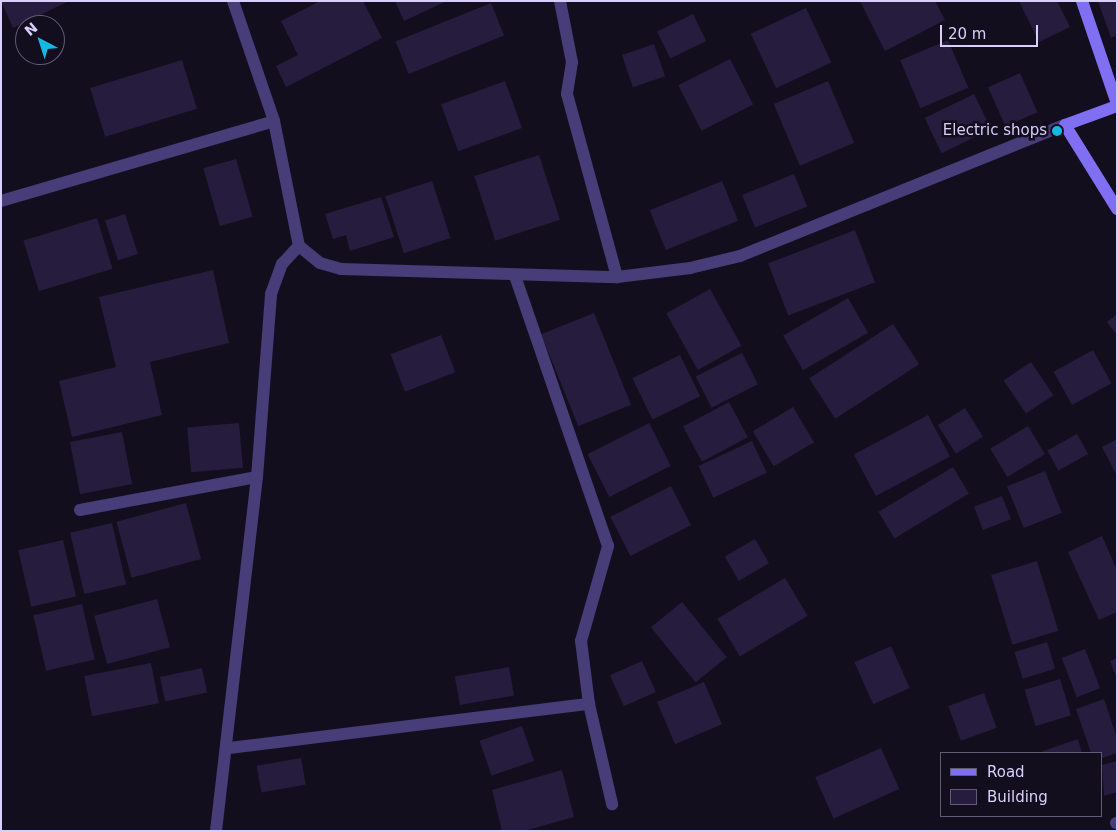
<!DOCTYPE html>
<style>
body{margin:0}
#map{position:relative;width:1118px;height:832px;overflow:hidden;background:#130e1e;font-family:"DejaVu Sans",sans-serif}
div>[style]{position:absolute}
.building>*{inset:0;background:#261c3d;transform-origin:0 0}
.service>*{height:12px;margin:-6px;padding:0 6px;transform-origin:6px;border-radius:6px;background:#463d79}
.minor>*{height:12px;margin:-6px;padding:0 6px;transform-origin:6px;border-radius:6px;background:#463d79}
.tertiary>*{height:12px;margin:-6px;padding:0 6px;transform-origin:6px;border-radius:6px;background:#463d79}
.secondary>*{height:12px;margin:-6px;padding:0 6px;transform-origin:6px;border-radius:6px;background:#806ff2}
.dots>*{width:14px;height:14px;translate:-50% -50%;box-sizing:border-box;border:2px solid #130e1e;border-radius:50%}
span{translate:-50% -50%;white-space:nowrap;text-align:center;line-height:1.15;-webkit-text-stroke:5px #130e1e;paint-order:stroke}
.poi-label{font-size:15px;color:#d9cffb}
.right{translate:-100% -50%;text-align:right}
.frame{position:absolute;inset:0;border:2px solid #d9cffb;pointer-events:none}
.legend{position:absolute;left:940px;top:752px;width:162px;height:65px;box-sizing:border-box;background:#130e1e;border:1px solid #625b76;margin:0;padding:6px 9px;list-style:none;font-size:15px;color:#d9cffb}
.legend li{display:flex;align-items:center;gap:10px;height:25px}
.legend b{width:25px;border:1px solid #625b76}
.north{position:absolute;left:15px;top:15px;width:50px;height:50px;box-sizing:border-box;background:#130e1e;border:1px solid #625b76;border-radius:50%;rotate:320deg;font-size:14px;font-weight:700;line-height:20px;text-align:center;color:#d9cffb}
.north::after{content:'';display:block;margin:auto;width:18px;height:22px;background:#14b8e3;clip-path:polygon(50% 0,100% 100%,50% 72%,0 100%)}
.scale{position:absolute;left:940px;top:25px;width:98px;height:22px;box-sizing:border-box;border:2px solid #d9cffb;border-top:0;padding-left:6px;font-size:15px;line-height:18px;white-space:nowrap;color:#d9cffb;-webkit-text-stroke:4px #130e1e;paint-order:stroke}
</style>
<div id="map">
<div class="building">
<div style="clip-path:polygon(1px 1px,69px 1px,13px 28px)"></div>
<div style="clip-path:polygon(320px 1px,363px 1px,382px 38px,286px 87px,276px 66px,298px 55px,281px 21px)"></div>
<div style="clip-path:polygon(395px 1px,447px 1px,404px 21px)"></div>
<div style="clip-path:polygon(860px 1px,935px 1px,945px 20px,885px 51px)"></div>
<div style="clip-path:polygon(1019px 1px,1057px 1px,1070px 27px,1039px 42px)"></div>
<div style="clip-path:polygon(1098px 1px,1117px 1px,1117px 35px,1111px 38px)"></div>
<div style="left:491px;top:3px;width:35px;height:103px;rotate:68deg"></div>
<div style="left:806px;top:8px;width:60px;height:61px;rotate:65deg"></div>
<div style="left:693px;top:14px;width:30px;height:40px;rotate:64deg"></div>
<div style="left:948px;top:40px;width:52px;height:52px;rotate:67deg"></div>
<div style="left:654px;top:44px;width:34px;height:34px;rotate:71deg"></div>
<div style="left:730px;top:59px;width:51px;height:58px;rotate:63deg"></div>
<div style="left:182px;top:60px;width:51px;height:96px;rotate:73deg"></div>
<div style="left:1020px;top:73px;width:43px;height:35px;rotate:66deg"></div>
<div style="left:505px;top:81px;width:50px;height:68px;rotate:70deg"></div>
<div style="left:828px;top:81px;width:67px;height:59px;rotate:67deg"></div>
<div style="left:974px;top:94px;width:39px;height:55px;rotate:64deg"></div>
<div style="left:539px;top:155px;width:68px;height:68px;rotate:72deg"></div>
<div style="left:236px;top:159px;width:60px;height:34px;rotate:74deg"></div>
<div style="left:794px;top:174px;width:35px;height:56px;rotate:68deg"></div>
<div style="left:432px;top:181px;width:60px;height:49px;rotate:72deg"></div>
<div style="left:722px;top:181px;width:43px;height:78px;rotate:68deg"></div>
<div style="clip-path:polygon(381px 197px,394px 237px,350px 251px,346px 235px,333px 239px,325px 214px)"></div>
<div style="left:125px;top:214px;width:42px;height:21px;rotate:72deg"></div>
<div style="left:97px;top:218px;width:53px;height:77px;rotate:73deg"></div>
<div style="left:855px;top:230px;width:56px;height:93px;rotate:69deg"></div>
<div style="clip-path:polygon(213px 270px,229px 343px,150px 362px,162px 415px,72px 437px,59px 381px,116px 367px,99px 297px)"></div>
<div style="left:710px;top:289px;width:65px;height:50px;rotate:61deg"></div>
<div style="left:848px;top:298px;width:40px;height:75px;rotate:60deg"></div>
<div style="left:594px;top:313px;width:99px;height:57px;rotate:68deg"></div>
<div style="clip-path:polygon(1117px 314px,1117px 335px,1107px 322px)"></div>
<div style="left:893px;top:324px;width:48px;height:100px;rotate:57deg"></div>
<div style="left:441px;top:335px;width:40px;height:54px;rotate:69deg"></div>
<div style="left:1093px;top:350px;width:38px;height:45px;rotate:61deg"></div>
<div style="left:742px;top:353px;width:35px;height:52px;rotate:63deg"></div>
<div style="left:680px;top:355px;width:46px;height:53px;rotate:64deg"></div>
<div style="left:1031px;top:362px;width:40px;height:33px;rotate:56deg"></div>
<div style="left:729px;top:402px;width:40px;height:52px;rotate:62deg"></div>
<div style="left:793px;top:407px;width:41px;height:47px;rotate:59deg"></div>
<div style="left:965px;top:408px;width:34px;height:32px;rotate:58deg"></div>
<div style="left:928px;top:415px;width:47px;height:84px;rotate:62deg"></div>
<div style="left:239px;top:423px;width:45px;height:52px;rotate:85deg"></div>
<div style="left:649px;top:423px;width:48px;height:69px;rotate:63deg"></div>
<div style="left:1028px;top:426px;width:33px;height:44px;rotate:59deg"></div>
<div style="left:122px;top:432px;width:53px;height:53px;rotate:79deg"></div>
<div style="left:1077px;top:434px;width:23px;height:34px;rotate:61deg"></div>
<div style="clip-path:polygon(1117px 439px,1117px 476px,1102px 447px)"></div>
<div style="left:752px;top:441px;width:35px;height:59px;rotate:65deg"></div>
<div style="left:953px;top:467px;width:31px;height:87px;rotate:59deg"></div>
<div style="left:1045px;top:471px;width:45px;height:41px;rotate:68deg"></div>
<div style="left:671px;top:486px;width:44px;height:68px;rotate:63deg"></div>
<div style="left:1002px;top:496px;width:25px;height:30px;rotate:69deg"></div>
<div style="left:186px;top:503px;width:58px;height:72px;rotate:75deg"></div>
<div style="left:112px;top:523px;width:63px;height:43px;rotate:77deg"></div>
<div style="clip-path:polygon(1102px 536px,1117px 570px,1117px 612px,1099px 620px,1068px 552px)"></div>
<div style="left:755px;top:539px;width:28px;height:35px;rotate:60deg"></div>
<div style="left:63px;top:540px;width:58px;height:46px;rotate:77deg"></div>
<div style="left:1037px;top:561px;width:73px;height:48px;rotate:73deg"></div>
<div style="left:785px;top:578px;width:44px;height:79px;rotate:59deg"></div>
<div style="left:157px;top:599px;width:50px;height:65px;rotate:75deg"></div>
<div style="left:682px;top:602px;width:71px;height:40px;rotate:51deg"></div>
<div style="left:82px;top:604px;width:57px;height:50px;rotate:77deg"></div>
<div style="left:1047px;top:642px;width:28px;height:34px;rotate:73deg"></div>
<div style="left:891px;top:646px;width:46px;height:40px;rotate:66deg"></div>
<div style="left:1085px;top:649px;width:42px;height:25px;rotate:69deg"></div>
<div style="clip-path:polygon(1117px 658px,1117px 679px,1110px 661px)"></div>
<div style="left:642px;top:661px;width:34px;height:35px;rotate:66deg"></div>
<div style="left:151px;top:663px;width:41px;height:68px;rotate:79deg"></div>
<div style="left:509px;top:667px;width:29px;height:55px;rotate:80deg"></div>
<div style="left:202px;top:668px;width:25px;height:43px;rotate:78deg"></div>
<div style="left:1060px;top:679px;width:38px;height:37px;rotate:73deg"></div>
<div style="left:704px;top:682px;width:46px;height:51px;rotate:67deg"></div>
<div style="left:984px;top:693px;width:37px;height:38px;rotate:70deg"></div>
<div style="clip-path:polygon(1104px 699px,1117px 738px,1117px 753px,1102px 758px,1102px 753px,1091px 753px,1076px 709px)"></div>
<div style="left:522px;top:726px;width:37px;height:45px;rotate:71deg"></div>
<div style="clip-path:polygon(1078px 739px,1082px 753px,1044px 753px,1043px 751px)"></div>
<div style="left:881px;top:748px;width:45px;height:72px;rotate:66deg"></div>
<div style="left:301px;top:758px;width:27px;height:45px;rotate:80deg"></div>
<div style="clip-path:polygon(1117px 761px,1117px 792px,1104px 796px,1102px 765px)"></div>
<div style="clip-path:polygon(562px 770px,574px 817px,524px 831px,502px 831px,492px 790px)"></div>
</div>
<div class="service">
<div style="left:589px;top:704px;width:103px;rotate:77deg"></div>
</div>
<div class="minor">
<div style="left:560px;top:1px;width:62px;rotate:78.9deg"></div>
<div style="left:572px;top:62px;width:32px;rotate:99deg"></div>
<div style="left:567px;top:94px;width:190px;rotate:74.7deg"></div>
<div style="left:80px;top:510px;width:180px;rotate:-10.6deg"></div>
<div style="left:229px;top:748px;width:363px;rotate:-7deg"></div>
<div style="left:589px;top:704px;width:64px;rotate:-97.2deg"></div>
<div style="left:581px;top:641px;width:99px;rotate:-74.1deg"></div>
<div style="left:608px;top:546px;width:286px;rotate:-109deg"></div>
<div style="left:1116px;top:823px;width:1px"></div>
<div style="left:216px;top:831px;width:356px;rotate:-83.4deg"></div>
<div style="left:257px;top:477px;width:184px;rotate:-85.6deg"></div>
<div style="left:271px;top:294px;width:32px;rotate:-70deg"></div>
<div style="left:282px;top:264px;width:25px;rotate:-47deg"></div>
</div>
<div class="tertiary">
<div style="left:233px;top:1px;width:127px;rotate:71.1deg"></div>
<div style="left:274px;top:121px;width:127px;rotate:78.7deg"></div>
<div style="left:299px;top:246px;width:27px;rotate:39deg"></div>
<div style="left:320px;top:263px;width:22px;rotate:16deg"></div>
<div style="left:341px;top:269px;width:276px;rotate:1.7deg"></div>
<div style="left:617px;top:277px;width:74px;rotate:-7deg"></div>
<div style="left:690px;top:268px;width:51px;rotate:-13.5deg"></div>
<div style="left:740px;top:256px;width:350px;rotate:-22deg"></div>
<div style="left:1px;top:201px;width:284px;rotate:-16.3deg"></div>
</div>
<div class="secondary">
<div style="left:1082px;top:1px;width:109px;rotate:71.2deg"></div>
<div style="left:1117px;top:106px;width:55px;rotate:159.9deg"></div>
<div style="left:1065px;top:125px;width:99px;rotate:58.2deg"></div>
</div>
<div class="dots">
<div style="left:1057px;top:131px;background:#14b8e3"></div>
</div>
<div class="poi-label">
<span class="right" style="left:1047px;top:131px">Electric shops</span>
</div>
<div class="frame"></div>
<ul class="legend">
<li><b style="height:6px;background:#806ff2"></b>Road</li>
<li><b style="height:14px;background:#261c3d"></b>Building</li>
</ul>
<div class="north">N</div>
<div class="scale">20 m</div>
</div>
